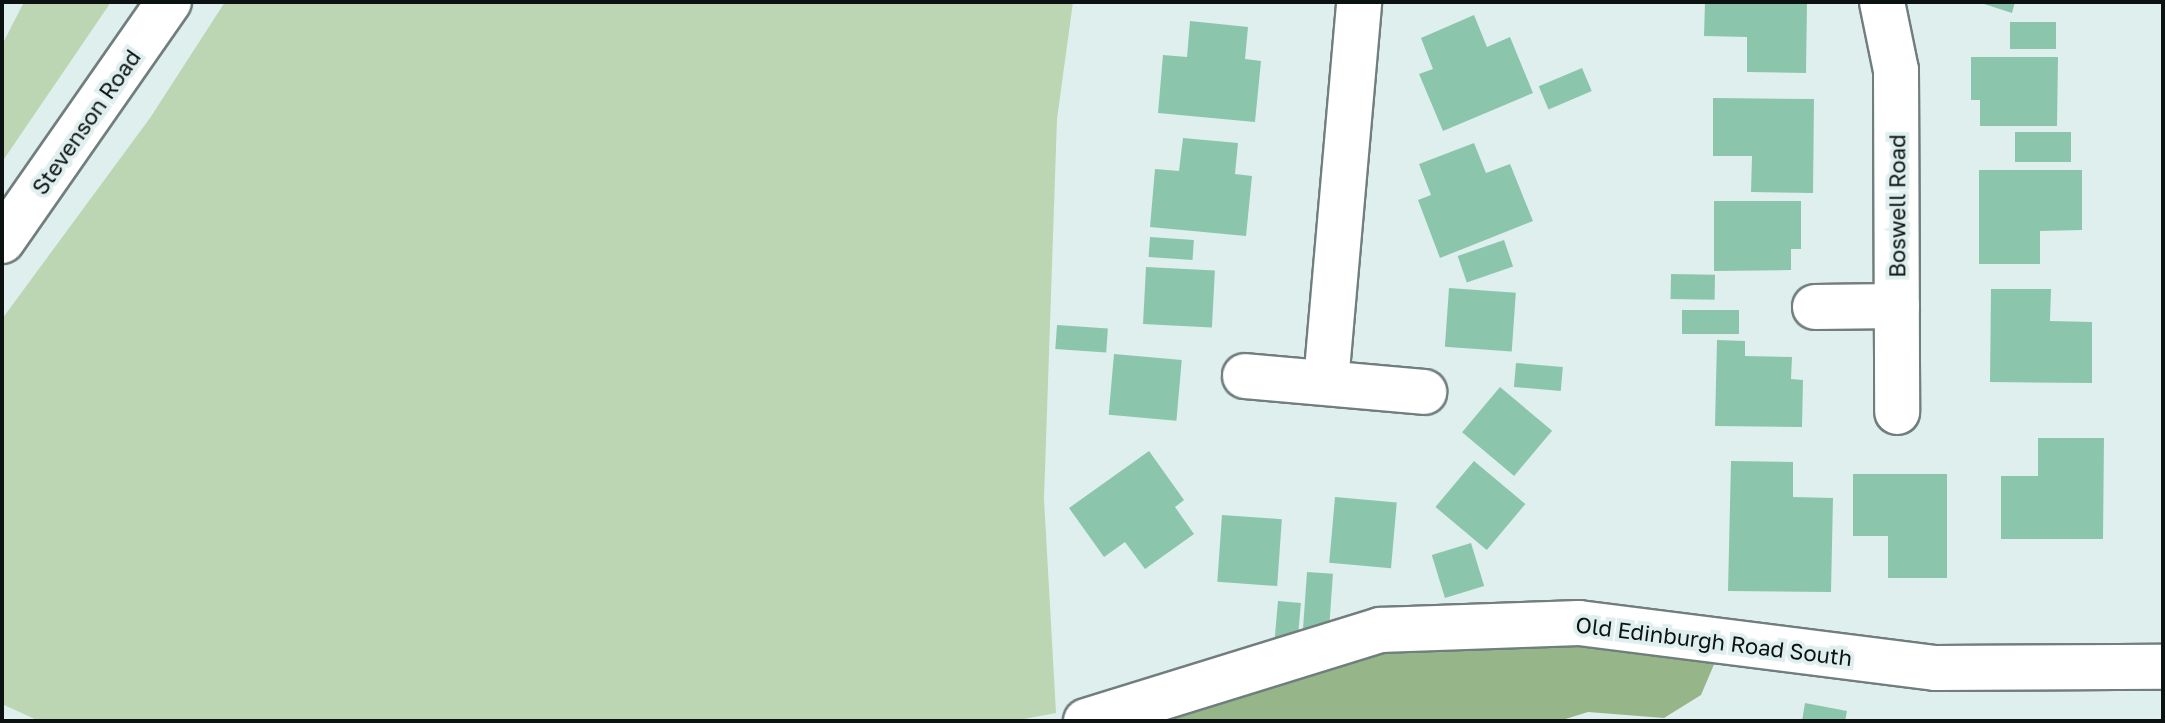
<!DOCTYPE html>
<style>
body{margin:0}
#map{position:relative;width:2165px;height:723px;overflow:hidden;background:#dfefee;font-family:"Golos Text",sans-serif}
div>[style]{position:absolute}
.green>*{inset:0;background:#bcd6b3}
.forest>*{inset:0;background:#96b68a}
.building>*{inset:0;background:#8bc6ac;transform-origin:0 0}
.roads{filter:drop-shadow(2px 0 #707f7e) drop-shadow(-2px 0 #707f7e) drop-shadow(0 2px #707f7e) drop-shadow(0 -2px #707f7e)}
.minor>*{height:44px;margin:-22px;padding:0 22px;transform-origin:22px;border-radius:22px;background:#fff}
.tertiary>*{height:44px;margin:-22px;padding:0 22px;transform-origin:22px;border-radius:22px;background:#fff}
span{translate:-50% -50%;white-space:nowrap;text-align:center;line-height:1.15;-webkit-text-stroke:8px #dfefee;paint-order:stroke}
.street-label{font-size:22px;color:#0c1212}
.frame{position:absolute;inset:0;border:4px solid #0c1212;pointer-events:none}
</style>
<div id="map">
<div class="green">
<div style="clip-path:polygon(24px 2px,111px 2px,2px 162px,2px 45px)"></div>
<div style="clip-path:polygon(225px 2px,1073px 2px,1057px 119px,1044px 499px,1056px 713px,1014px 721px,39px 721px,2px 704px,2px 319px,150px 118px)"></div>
</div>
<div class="forest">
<div style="clip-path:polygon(1458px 636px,1718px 655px,1701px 695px,1664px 718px,1588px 712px,1559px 721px,1127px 721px,1283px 671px)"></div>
</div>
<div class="building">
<div style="clip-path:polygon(1705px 2px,1807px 2px,1806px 73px,1747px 72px,1747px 37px,1704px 36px)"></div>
<div style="clip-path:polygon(1978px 2px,2015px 2px,2012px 13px)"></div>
<div style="clip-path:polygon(1474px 15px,1487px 47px,1510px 37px,1533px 93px,1443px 131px,1419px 74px,1433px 69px,1421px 38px)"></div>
<div style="clip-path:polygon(1190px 21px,1248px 27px,1245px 59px,1261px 61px,1255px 122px,1158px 113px,1163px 55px,1187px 57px)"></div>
<div style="left:2010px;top:22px;width:46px;height:27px"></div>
<div style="clip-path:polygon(1971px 57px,2058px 57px,2057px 126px,1980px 126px,1980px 100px,1971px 100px)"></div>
<div style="left:1582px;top:68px;width:25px;height:47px;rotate:67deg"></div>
<div style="clip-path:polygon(1713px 98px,1814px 99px,1813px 193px,1751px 192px,1752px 156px,1713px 156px)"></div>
<div style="left:2015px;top:132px;width:56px;height:30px"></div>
<div style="clip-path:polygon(1183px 138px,1238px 143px,1235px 174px,1252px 176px,1246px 236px,1150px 227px,1155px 169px,1179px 171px)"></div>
<div style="clip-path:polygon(1474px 143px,1486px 173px,1510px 164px,1533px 221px,1440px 258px,1418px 200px,1431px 195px,1419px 164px)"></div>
<div style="clip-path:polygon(1979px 170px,2082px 170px,2082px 230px,2040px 231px,2040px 264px,1979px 264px)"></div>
<div style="clip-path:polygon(1714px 201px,1801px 201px,1801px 249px,1791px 249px,1791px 270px,1714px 271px)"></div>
<div style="left:1150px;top:237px;width:44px;height:20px;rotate:4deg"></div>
<div style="left:1504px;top:240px;width:28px;height:49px;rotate:71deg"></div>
<div style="left:1146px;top:267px;width:69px;height:57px;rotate:3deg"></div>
<div style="left:1671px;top:274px;width:44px;height:25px;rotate:1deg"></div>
<div style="left:1449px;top:288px;width:67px;height:59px;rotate:4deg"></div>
<div style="clip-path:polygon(1991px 289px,2051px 289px,2050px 321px,2092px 322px,2092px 383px,1990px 382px)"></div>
<div style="left:1682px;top:310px;width:57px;height:24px"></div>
<div style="left:1057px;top:325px;width:51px;height:24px;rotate:4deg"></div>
<div style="clip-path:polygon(1717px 340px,1745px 341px,1745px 356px,1792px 357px,1791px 379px,1803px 380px,1802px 427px,1715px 426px)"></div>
<div style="left:1114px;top:354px;width:68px;height:61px;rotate:5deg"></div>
<div style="left:1516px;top:363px;width:47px;height:24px;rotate:5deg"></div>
<div style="left:1500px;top:387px;width:68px;height:59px;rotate:40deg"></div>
<div style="clip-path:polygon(2038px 438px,2104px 438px,2103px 539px,2001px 539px,2001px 476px,2038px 476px)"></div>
<div style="clip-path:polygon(1149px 451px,1184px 500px,1175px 507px,1194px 534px,1145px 569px,1125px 542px,1104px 557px,1069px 508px)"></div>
<div style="left:1474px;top:461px;width:67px;height:60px;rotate:40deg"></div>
<div style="clip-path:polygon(1731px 461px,1793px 462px,1793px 497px,1833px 498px,1831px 592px,1728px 591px)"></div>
<div style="clip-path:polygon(1853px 474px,1947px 474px,1947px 578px,1888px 578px,1888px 536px,1853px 536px)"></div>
<div style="left:1335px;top:497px;width:62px;height:66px;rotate:5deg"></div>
<div style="left:1222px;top:515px;width:60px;height:67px;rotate:4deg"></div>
<div style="left:1471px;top:543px;width:45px;height:41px;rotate:73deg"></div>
<div style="left:1307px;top:572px;width:26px;height:57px;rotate:4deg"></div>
<div style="left:1278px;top:601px;width:23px;height:47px;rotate:5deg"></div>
<div style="clip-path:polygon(1805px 703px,1847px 711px,1845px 721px,1802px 721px)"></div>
</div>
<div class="roads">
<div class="minor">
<div style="left:1882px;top:2px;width:69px;rotate:78.4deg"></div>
<div style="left:1896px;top:70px;width:342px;rotate:89.8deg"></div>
<div style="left:1815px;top:307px;width:82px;rotate:-0.7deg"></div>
<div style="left:1245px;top:376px;width:180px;rotate:5.1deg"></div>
<div style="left:1326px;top:382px;width:381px;rotate:-85deg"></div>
<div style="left:1086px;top:721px;width:308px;rotate:-17.2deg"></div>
<div style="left:1380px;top:630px;width:199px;rotate:-2deg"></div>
<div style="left:1579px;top:623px;width:359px;rotate:7.2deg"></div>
<div style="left:1935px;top:668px;width:228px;rotate:-0.3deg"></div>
</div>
<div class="tertiary">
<div style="left:2px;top:241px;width:292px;rotate:-55.1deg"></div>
</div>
</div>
<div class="street-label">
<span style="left:86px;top:122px;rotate:-55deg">Stevenson Road</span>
<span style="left:1897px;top:206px;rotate:-90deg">Boswell Road</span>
<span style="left:1714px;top:641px;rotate:7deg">Old Edinburgh Road South</span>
</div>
<div class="frame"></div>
</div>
